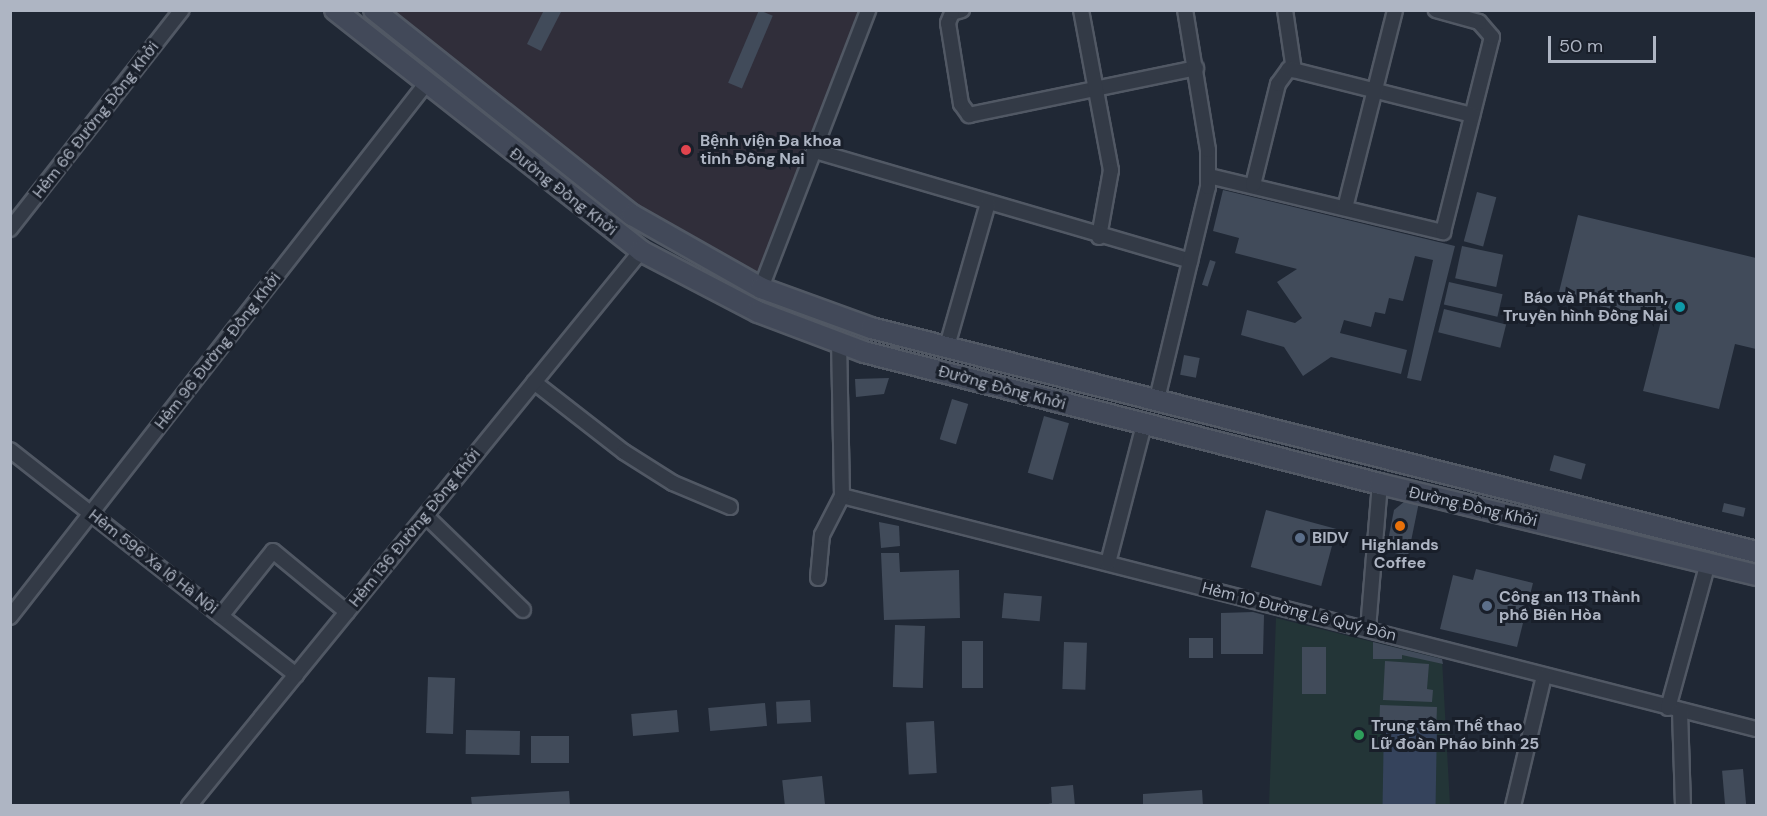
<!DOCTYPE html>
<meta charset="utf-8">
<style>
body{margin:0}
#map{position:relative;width:1767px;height:816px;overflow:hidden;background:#202835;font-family:"DM Sans",sans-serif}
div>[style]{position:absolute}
.medical>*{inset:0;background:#302e3a}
.green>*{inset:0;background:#233537}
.water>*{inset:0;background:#35435c;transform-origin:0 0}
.building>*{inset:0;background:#414b5a;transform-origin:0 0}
.roads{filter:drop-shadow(2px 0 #515864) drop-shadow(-2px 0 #515864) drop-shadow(0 2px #515864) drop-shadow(0 -2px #515864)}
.street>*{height:14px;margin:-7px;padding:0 7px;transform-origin:7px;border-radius:7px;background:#333a46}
.secondary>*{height:20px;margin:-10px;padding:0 10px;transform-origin:10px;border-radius:10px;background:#424959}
.dots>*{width:16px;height:16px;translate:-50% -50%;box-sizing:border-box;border:3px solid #191f2a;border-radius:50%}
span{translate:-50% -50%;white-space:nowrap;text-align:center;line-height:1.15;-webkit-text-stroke:6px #191f2a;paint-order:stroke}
.street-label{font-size:16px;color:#aeb5c3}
.poi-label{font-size:16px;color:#aeb5c3;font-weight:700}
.left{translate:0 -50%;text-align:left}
.right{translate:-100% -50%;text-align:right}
.frame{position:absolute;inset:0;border:12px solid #aeb5c3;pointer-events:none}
.scale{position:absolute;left:1548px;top:36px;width:108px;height:27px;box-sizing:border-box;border:3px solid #aeb5c3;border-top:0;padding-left:8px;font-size:18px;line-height:21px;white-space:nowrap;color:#aeb5c3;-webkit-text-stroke:4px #191f2a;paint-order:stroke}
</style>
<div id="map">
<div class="medical">
<div style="clip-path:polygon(387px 11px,862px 11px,759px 277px,663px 226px)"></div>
</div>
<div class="green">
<div style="clip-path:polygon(1276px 618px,1442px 659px,1450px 805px,1269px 806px)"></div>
</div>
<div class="water">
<div style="left:1384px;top:722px;width:53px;height:83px;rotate:1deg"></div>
</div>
<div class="building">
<div style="clip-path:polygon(544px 10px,562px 10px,541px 51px,527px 44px)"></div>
<div style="left:759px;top:10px;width:15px;height:79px;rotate:23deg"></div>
<div style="clip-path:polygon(1223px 190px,1455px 246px,1421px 381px,1407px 378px,1433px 260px,1415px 256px,1403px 301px,1389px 298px,1385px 314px,1375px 312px,1371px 327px,1344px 320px,1340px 333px,1407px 350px,1401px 374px,1331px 357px,1303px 376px,1284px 347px,1241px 335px,1247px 310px,1295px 323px,1302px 318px,1277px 282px,1297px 269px,1235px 253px,1239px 238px,1213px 231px)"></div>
<div style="left:1477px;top:192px;width:20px;height:51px;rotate:15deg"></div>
<div style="clip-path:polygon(1578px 215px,1756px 258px,1756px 349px,1735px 344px,1719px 409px,1643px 391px,1661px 321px,1558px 296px)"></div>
<div style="left:1462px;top:246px;width:42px;height:33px;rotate:12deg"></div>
<div style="left:1210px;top:260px;width:6px;height:26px;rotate:18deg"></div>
<div style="left:1449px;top:282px;width:55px;height:23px;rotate:13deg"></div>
<div style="left:1444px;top:309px;width:64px;height:24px;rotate:14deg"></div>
<div style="left:1184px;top:355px;width:16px;height:20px;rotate:11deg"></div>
<div style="clip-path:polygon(889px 378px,884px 394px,856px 397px,855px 379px)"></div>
<div style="left:952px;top:399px;width:17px;height:42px;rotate:17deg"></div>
<div style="left:1044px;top:416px;width:26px;height:59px;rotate:16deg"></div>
<div style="left:1554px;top:455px;width:33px;height:16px;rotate:16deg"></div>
<div style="clip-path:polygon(1405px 501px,1419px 502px,1408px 556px,1386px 551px,1394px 510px)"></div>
<div style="left:1724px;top:503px;width:22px;height:9px;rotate:13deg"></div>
<div style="left:1266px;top:510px;width:73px;height:59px;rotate:15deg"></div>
<div style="clip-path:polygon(879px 522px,899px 526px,900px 546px,881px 548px)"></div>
<div style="clip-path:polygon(881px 553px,899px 553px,900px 572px,959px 570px,960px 618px,884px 620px)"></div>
<div style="clip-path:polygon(1476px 569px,1533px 583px,1517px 647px,1440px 629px,1453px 575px,1473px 580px)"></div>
<div style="left:1004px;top:593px;width:38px;height:25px;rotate:5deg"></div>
<div style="clip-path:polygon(1253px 612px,1264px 615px,1263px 654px,1221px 654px,1221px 613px)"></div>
<div style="left:895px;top:625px;width:30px;height:62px;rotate:2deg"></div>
<div style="left:1189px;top:638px;width:24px;height:20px"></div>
<div style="left:962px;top:641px;width:21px;height:47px"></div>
<div style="left:1064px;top:642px;width:23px;height:47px;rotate:2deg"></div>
<div style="clip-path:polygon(1373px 642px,1442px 659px,1443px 664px,1402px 655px,1402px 659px,1373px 659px)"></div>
<div style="left:1302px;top:647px;width:24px;height:47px"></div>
<div style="clip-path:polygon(1385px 661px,1429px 664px,1427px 689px,1433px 690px,1432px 702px,1383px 700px)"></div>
<div style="left:428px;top:677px;width:27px;height:56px;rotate:2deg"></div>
<div style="left:810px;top:700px;width:22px;height:34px;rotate:87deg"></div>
<div style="left:765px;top:703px;width:23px;height:57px;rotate:85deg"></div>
<div style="left:1380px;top:705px;width:57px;height:16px;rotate:2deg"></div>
<div style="left:677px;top:710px;width:22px;height:46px;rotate:85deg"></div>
<div style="left:934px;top:721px;width:52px;height:28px;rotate:87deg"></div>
<div style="left:466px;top:730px;width:54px;height:24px;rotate:1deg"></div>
<div style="left:531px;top:736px;width:38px;height:27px"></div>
<div style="left:1743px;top:769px;width:37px;height:21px;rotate:85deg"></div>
<div style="left:822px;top:776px;width:30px;height:40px;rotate:84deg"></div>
<div style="clip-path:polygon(1073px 785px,1075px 806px,1040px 806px,1052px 803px,1051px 787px)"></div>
<div style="clip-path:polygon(1202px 790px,1203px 806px,1143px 806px,1143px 794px)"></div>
<div style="clip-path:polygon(569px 791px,570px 806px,472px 806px,471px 797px)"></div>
</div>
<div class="roads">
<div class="street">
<div style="left:962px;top:10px;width:10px;rotate:163deg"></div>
<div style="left:952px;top:13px;width:11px;rotate:112deg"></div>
<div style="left:948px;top:23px;width:82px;rotate:80.9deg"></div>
<div style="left:961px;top:104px;width:14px;rotate:54deg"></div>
<div style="left:969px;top:115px;width:232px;rotate:-11.7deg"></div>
<div style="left:1081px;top:10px;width:163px;rotate:79.4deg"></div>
<div style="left:1111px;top:170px;width:68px;rotate:100.2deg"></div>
<div style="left:1285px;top:10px;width:61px;rotate:81.5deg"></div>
<div style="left:815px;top:151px;width:391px;rotate:16.3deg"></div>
<div style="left:1209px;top:176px;width:241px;rotate:13.5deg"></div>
<div style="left:1443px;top:232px;width:201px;rotate:-75.9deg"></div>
<div style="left:1492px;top:37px;width:20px;rotate:-131deg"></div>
<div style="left:1479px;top:22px;width:45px;rotate:-164.4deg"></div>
<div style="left:1253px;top:185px;width:104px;rotate:-76.1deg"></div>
<div style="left:1278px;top:84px;width:19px;rotate:-54deg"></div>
<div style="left:1289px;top:69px;width:189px;rotate:14.1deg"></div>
<div style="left:1345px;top:208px;width:204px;rotate:-75.8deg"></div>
<div style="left:10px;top:229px;width:278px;rotate:-51.9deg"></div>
<div style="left:761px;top:288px;width:298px;rotate:-68.9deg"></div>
<div style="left:947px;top:346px;width:149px;rotate:-74deg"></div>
<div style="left:534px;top:382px;width:114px;rotate:37.9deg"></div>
<div style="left:624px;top:452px;width:58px;rotate:32.3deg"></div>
<div style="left:673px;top:483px;width:62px;rotate:22.8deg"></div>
<div style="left:1157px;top:399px;width:218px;rotate:-76.5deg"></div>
<div style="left:1208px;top:187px;width:37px;rotate:-90deg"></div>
<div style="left:1208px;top:150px;width:142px;rotate:-99.3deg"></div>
<div style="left:10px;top:450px;width:364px;rotate:38.2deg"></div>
<div style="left:842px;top:496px;width:943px;rotate:14.3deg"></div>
<div style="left:426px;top:516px;width:135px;rotate:44.1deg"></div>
<div style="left:1108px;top:563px;width:143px;rotate:-75.4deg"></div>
<div style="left:818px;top:578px;width:43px;rotate:-84.7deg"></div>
<div style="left:822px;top:535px;width:44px;rotate:-62.9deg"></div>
<div style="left:842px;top:496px;width:152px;rotate:-91.1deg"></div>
<div style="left:221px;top:616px;width:83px;rotate:-51.3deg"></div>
<div style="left:273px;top:551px;width:96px;rotate:39.5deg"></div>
<div style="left:10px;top:617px;width:675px;rotate:-52.04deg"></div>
<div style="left:1368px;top:629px;width:145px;rotate:-85.3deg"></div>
<div style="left:1668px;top:708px;width:150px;rotate:-74.6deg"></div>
<div style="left:1680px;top:711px;width:95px;rotate:88.2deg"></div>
<div style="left:189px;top:806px;width:716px;rotate:-50.84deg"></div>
<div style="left:1513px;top:806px;width:134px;rotate:-76.6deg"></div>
</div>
<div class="secondary">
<div style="left:335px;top:10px;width:390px;rotate:38.2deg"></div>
<div style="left:641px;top:251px;width:132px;rotate:27.5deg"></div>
<div style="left:758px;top:312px;width:113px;rotate:20.7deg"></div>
<div style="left:864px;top:352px;width:533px;rotate:14.35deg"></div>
<div style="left:1380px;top:484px;width:387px;rotate:13.6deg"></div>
<div style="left:374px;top:10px;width:330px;rotate:38.5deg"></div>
<div style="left:632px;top:215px;width:148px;rotate:29.5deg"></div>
<div style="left:761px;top:288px;width:117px;rotate:20deg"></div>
<div style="left:871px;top:328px;width:913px;rotate:14.2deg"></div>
</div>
</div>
<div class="dots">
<div style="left:686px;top:150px;background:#e0444e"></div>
<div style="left:1680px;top:307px;background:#0f9aa8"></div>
<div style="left:1400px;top:526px;background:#e8710a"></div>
<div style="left:1300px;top:538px;background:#5c6f8a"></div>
<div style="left:1487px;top:606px;background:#5c6f8a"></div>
<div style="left:1359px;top:735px;background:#2e9e5b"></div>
</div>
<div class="street-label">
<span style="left:96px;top:120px;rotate:-52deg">Hẻm 66 Đường Đồng Khởi</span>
<span style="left:563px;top:192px;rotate:38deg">Đường Đồng Khởi</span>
<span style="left:218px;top:351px;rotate:-52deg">Hẻm 96 Đường Đồng Khởi</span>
<span style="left:1002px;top:388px;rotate:15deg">Đường Đồng Khởi</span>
<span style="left:1473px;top:507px;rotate:13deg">Đường Đồng Khởi</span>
<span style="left:415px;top:528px;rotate:-51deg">Hẻm 136 Đường Đồng Khởi</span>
<span style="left:153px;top:562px;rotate:38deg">Hẻm 596 Xa lộ Hà Nội</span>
<span style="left:1299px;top:612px;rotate:14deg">Hẻm 10 Đường Lê Quý Đôn</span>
</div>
<div class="poi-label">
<span class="left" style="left:700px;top:150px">Bệnh viện Đa khoa<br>tỉnh Đồng Nai</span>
<span class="right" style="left:1668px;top:307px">Báo và Phát thanh,<br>Truyền hình Đồng Nai</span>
<span class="left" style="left:1312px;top:538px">BIDV</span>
<span style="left:1400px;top:554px">Highlands<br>Coffee</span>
<span class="left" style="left:1499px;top:606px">Công an 113 Thành<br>phố Biên Hòa</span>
<span class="left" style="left:1371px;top:735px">Trung tâm Thể thao<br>Lữ đoàn Pháo binh 25</span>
</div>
<div class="frame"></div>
<div class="scale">50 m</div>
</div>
